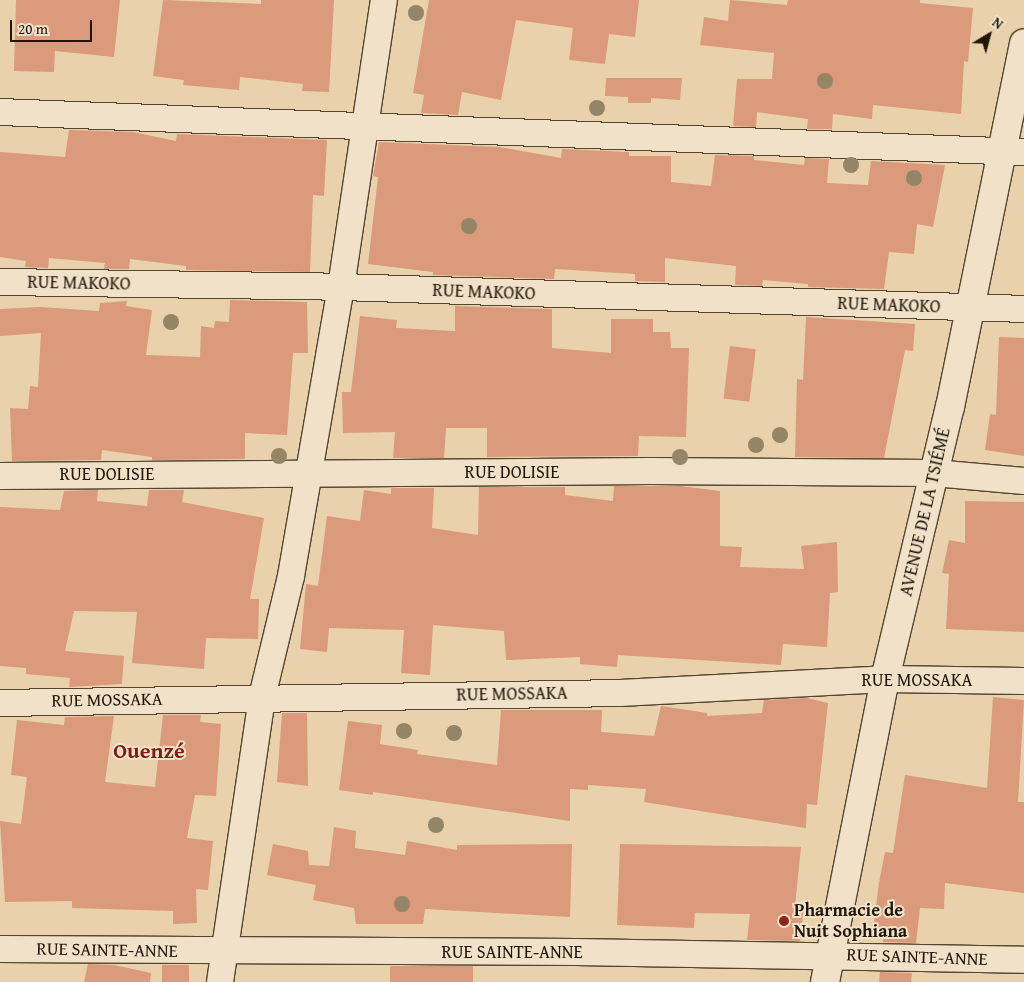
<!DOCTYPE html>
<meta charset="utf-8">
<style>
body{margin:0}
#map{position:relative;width:1024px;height:982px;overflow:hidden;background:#e8d1ab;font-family:"Gentium Book Plus",serif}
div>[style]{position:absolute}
.building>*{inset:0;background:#da9a7b;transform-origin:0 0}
.roads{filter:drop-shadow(1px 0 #534531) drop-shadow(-1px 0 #534531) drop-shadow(0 1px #534531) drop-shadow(0 -1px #534531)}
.street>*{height:26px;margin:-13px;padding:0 13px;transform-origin:13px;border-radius:13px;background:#f0e1c8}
.secondary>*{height:28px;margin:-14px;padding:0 14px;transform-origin:14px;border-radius:14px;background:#f0e1c8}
.trees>*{width:16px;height:16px;margin:-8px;border-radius:50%;background:#948566}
.dots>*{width:14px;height:14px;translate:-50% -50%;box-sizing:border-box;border:2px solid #f0e1c8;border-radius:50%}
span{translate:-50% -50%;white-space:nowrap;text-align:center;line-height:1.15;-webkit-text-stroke:4px #f0e1c8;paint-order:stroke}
.street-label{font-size:18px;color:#211608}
.poi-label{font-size:18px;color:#211608;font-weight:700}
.left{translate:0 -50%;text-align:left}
.district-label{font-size:22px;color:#7a1f14;font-weight:700}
.north{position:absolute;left:964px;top:10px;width:50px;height:50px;-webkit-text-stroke:4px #f0e1c8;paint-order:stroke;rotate:37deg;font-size:14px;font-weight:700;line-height:20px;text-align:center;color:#211608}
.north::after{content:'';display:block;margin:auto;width:18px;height:22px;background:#211608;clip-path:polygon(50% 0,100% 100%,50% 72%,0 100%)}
.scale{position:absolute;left:10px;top:20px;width:82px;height:22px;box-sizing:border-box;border:2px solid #211608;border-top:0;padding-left:6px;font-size:15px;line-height:18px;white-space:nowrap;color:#211608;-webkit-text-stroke:4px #f0e1c8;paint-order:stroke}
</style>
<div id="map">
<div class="building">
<div style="clip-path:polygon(16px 0,120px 0,114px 57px,55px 51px,54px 72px,14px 71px)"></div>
<div style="clip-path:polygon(163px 0,261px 4px,261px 0,334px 0,329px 92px,302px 91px,303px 84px,240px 77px,239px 90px,183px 85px,184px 80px,153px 76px)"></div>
<div style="clip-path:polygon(429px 0,639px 0,635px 37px,609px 34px,605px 64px,569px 60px,573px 28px,516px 20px,501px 100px,462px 92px,458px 115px,421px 113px,424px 95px,413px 93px)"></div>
<div style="clip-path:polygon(730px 0,787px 5px,788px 0,920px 0,920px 3px,973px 8px,968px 62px,964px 61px,961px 114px,873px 105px,872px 119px,833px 114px,832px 129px,807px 129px,808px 119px,757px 112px,756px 127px,733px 126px,737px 79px,772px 79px,774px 53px,700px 45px,704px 17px,728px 21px)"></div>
<div style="clip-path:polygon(606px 78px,682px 78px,680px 100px,651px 98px,651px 103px,628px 103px,628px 97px,605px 96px)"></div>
<div style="clip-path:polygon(69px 130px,133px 132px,176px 141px,177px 134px,327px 140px,324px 196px,313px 195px,310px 272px,186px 270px,186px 266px,130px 259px,129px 269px,104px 269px,105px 263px,49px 258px,48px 268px,25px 267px,26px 261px,0 257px,0 152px,65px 157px)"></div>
<div style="clip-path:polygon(379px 142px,499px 147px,561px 158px,562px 149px,629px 152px,629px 156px,671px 156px,671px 182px,711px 186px,715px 155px,754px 156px,754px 160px,804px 165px,805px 158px,829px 159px,827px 183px,868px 185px,871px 161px,945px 165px,933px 227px,917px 224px,914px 254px,889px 252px,884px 289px,808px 287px,808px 284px,763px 280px,762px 286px,735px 285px,736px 266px,665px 258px,665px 282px,635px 281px,635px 274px,555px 269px,554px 279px,433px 275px,433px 272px,368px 264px,378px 177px,373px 176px)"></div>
<div style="clip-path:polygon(230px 300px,307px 302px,308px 353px,293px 353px,287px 435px,245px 433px,245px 459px,152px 460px,152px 457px,102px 450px,101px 460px,12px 461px,10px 408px,28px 409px,30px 386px,38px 387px,41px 333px,0 336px,0 309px,40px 307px,99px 311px,100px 303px,127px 301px,126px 306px,152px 310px,146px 355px,200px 357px,201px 326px,214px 328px,215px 321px,229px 322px)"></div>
<div style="clip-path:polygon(455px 306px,552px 309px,552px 348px,611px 353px,611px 319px,653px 319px,653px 332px,670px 332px,671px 348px,689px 348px,686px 437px,639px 436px,638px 456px,487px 457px,487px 428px,446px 428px,444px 458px,393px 458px,395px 432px,343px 433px,342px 392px,351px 392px,360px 316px,397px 320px,396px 328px,455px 331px)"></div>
<div style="clip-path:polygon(806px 317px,915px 324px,913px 351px,905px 350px,884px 458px,795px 457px,797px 379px,803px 380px)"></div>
<div style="clip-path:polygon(999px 337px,1024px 338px,1024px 456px,985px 450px,990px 414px,996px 415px)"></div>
<div style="left:730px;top:346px;width:26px;height:53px;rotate:7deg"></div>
<div style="clip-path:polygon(614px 486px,680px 486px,720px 491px,720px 546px,742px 547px,740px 567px,804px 569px,801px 546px,837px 542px,838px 592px,830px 593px,827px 647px,783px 644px,781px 665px,618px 655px,617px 667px,580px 664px,580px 657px,506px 660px,504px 631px,433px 625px,430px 675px,401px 673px,404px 630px,329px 628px,327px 652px,300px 649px,306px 584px,318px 586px,327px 516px,360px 521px,364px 490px,391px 494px,391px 488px,434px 488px,432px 528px,478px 535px,479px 487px,565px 487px,565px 495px,613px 501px)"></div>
<div style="clip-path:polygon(98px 490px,97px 501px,147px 506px,149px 490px,184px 490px,182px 502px,264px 518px,250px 599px,259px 599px,258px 639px,206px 638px,204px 669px,132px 663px,137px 612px,74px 611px,65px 651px,124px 656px,122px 684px,69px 687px,70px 678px,26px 674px,26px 668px,0 666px,0 507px,60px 510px,64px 491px)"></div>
<div style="clip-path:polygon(965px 501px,1024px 502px,1024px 632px,946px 629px,949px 574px,942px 573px,949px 540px,965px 543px)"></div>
<div style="clip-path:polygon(993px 697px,1024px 700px,1018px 802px,1024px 802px,1024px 893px,945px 883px,944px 909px,920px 908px,916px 943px,883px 942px,884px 932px,873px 931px,879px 883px,885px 852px,893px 853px,905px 775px,987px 788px)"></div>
<div style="clip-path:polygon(807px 698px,828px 703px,817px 805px,807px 804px,806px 828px,644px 802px,646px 789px,588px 785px,588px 790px,570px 789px,570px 821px,373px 792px,373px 795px,339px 790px,348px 721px,382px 725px,380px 744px,418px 750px,417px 754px,497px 765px,501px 710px,602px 710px,601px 732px,654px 736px,661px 706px,707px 713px,707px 716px,762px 713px,764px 700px)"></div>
<div style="clip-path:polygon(282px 713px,307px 713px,308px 786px,277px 782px)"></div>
<div style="clip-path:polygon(163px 715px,201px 715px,200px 722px,221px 724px,216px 796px,195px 795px,187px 838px,213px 841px,208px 890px,196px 889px,197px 923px,173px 924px,173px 911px,72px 908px,72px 901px,5px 902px,0 821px,21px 824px,27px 777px,11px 775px,17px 720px,64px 725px,65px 717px,114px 716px,105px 782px,155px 787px)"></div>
<div style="clip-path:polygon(334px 827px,356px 831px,355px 848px,405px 855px,407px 841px,457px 850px,457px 845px,572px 844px,570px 917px,425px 909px,423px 924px,356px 924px,354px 908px,313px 900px,316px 885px,267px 875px,273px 844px,308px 851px,309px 865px,329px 866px)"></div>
<div style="clip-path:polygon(620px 844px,801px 847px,795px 906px,804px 907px,800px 941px,747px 940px,750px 914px,695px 913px,694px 928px,617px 925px)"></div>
<div style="clip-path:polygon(88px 964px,114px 965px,151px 973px,150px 982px,84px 982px)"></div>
<div style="left:162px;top:965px;width:27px;height:17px"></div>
<div style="left:390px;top:966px;width:83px;height:16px"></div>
<div style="clip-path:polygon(880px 972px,912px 973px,911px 982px,879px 982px)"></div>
</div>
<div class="roads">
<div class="street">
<div style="left:0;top:112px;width:1025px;rotate:2.24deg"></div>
<div style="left:0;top:282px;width:341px;rotate:0.8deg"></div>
<div style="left:341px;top:287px;width:683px;rotate:1.84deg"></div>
<div style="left:0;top:476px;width:650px;rotate:-0.44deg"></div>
<div style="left:650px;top:471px;width:284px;rotate:0.4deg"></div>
<div style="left:934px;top:473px;width:90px;rotate:5.1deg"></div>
<div style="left:0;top:703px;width:620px;rotate:-0.92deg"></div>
<div style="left:620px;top:693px;width:265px;rotate:-3deg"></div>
<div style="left:885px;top:679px;width:139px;rotate:0.8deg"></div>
<div style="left:0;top:949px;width:576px;rotate:0.3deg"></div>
<div style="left:576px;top:952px;width:448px;rotate:1deg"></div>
<div style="left:220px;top:982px;width:288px;rotate:-81.6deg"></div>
<div style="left:262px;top:697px;width:124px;rotate:-76.5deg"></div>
<div style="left:291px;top:576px;width:293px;rotate:-80.2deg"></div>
<div style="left:341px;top:287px;width:290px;rotate:-81.5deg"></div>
</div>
<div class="secondary">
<div style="left:825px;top:982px;width:309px;rotate:-78.8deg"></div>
<div style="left:885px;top:679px;width:280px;rotate:-76.6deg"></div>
<div style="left:950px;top:407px;width:371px;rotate:-78.5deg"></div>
</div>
</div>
<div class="trees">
<div style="left:416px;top:13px"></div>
<div style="left:825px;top:81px"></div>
<div style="left:597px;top:108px"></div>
<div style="left:851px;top:165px"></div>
<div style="left:914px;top:178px"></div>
<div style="left:469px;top:226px"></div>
<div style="left:171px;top:322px"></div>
<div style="left:780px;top:435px"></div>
<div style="left:756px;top:445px"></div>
<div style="left:279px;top:456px"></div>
<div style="left:680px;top:457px"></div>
<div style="left:404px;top:731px"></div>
<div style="left:454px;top:733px"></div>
<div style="left:436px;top:825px"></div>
<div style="left:402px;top:904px"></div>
</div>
<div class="dots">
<div style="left:784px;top:921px;background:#8f2418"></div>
</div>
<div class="street-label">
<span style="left:79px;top:283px;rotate:1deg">RUE MAKOKO</span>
<span style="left:484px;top:292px;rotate:2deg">RUE MAKOKO</span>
<span style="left:889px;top:305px;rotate:2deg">RUE MAKOKO</span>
<span style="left:512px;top:472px">RUE DOLISIE</span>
<span style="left:107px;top:474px">RUE DOLISIE</span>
<span style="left:925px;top:512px;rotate:-77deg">AVENUE DE LA TSIÉMÉ</span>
<span style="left:917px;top:680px">RUE MOSSAKA</span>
<span style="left:512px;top:694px;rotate:-1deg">RUE MOSSAKA</span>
<span style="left:107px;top:700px;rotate:-1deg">RUE MOSSAKA</span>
<span style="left:107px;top:950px;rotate:1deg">RUE SAINTE-ANNE</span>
<span style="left:512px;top:952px">RUE SAINTE-ANNE</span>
<span style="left:917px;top:957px;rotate:2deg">RUE SAINTE-ANNE</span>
</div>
<div class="poi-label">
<span class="left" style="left:794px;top:921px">Pharmacie de<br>Nuit Sophiana</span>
</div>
<div class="district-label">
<span style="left:149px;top:751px">Ouenzé</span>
</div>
<div class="north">N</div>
<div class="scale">20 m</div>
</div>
